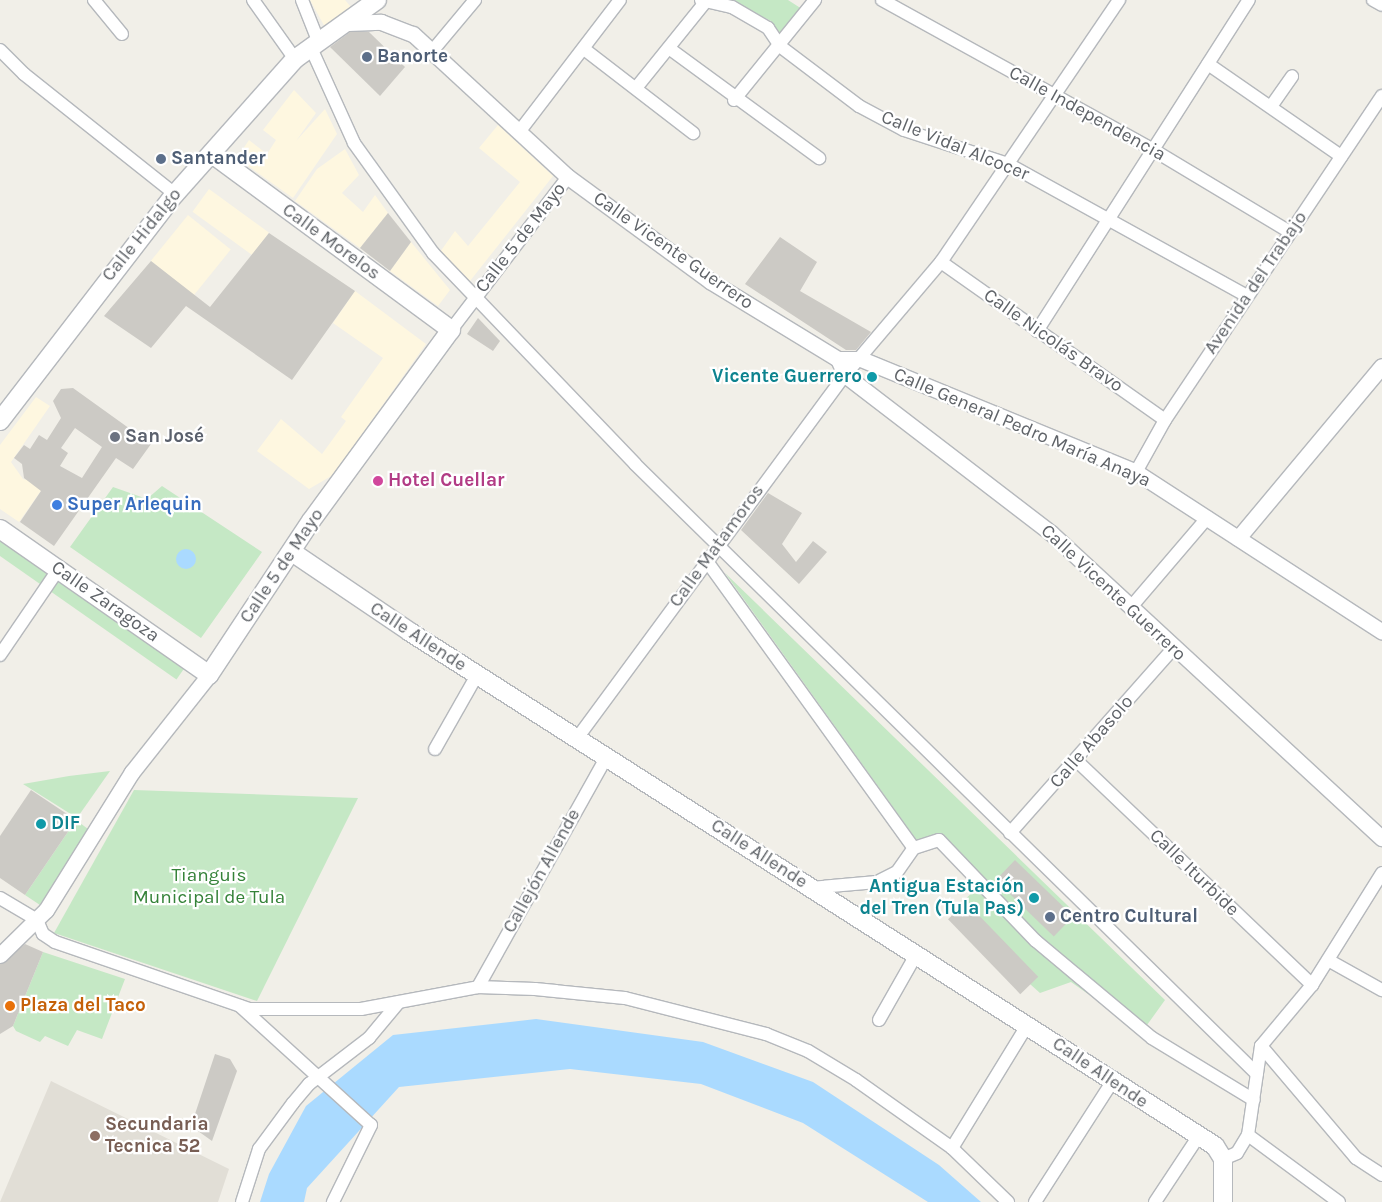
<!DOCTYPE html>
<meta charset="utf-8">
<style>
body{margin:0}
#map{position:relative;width:1382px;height:1202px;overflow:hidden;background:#f1efe8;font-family:Karla,sans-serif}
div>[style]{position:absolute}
.commercial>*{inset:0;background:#fef7e0;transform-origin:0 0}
.education>*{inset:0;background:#e1ded6}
.green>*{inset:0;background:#c5e8c5;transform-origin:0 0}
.water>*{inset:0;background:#aadaff}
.round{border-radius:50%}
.building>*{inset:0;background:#cccac5;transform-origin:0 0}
.roads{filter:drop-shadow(1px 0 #b5b8bc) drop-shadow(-1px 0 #b5b8bc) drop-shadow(0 1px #b5b8bc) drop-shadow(0 -1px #b5b8bc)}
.minor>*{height:12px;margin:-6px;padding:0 6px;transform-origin:6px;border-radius:6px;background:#fff}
.tertiary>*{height:15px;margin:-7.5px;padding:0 7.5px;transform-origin:7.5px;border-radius:7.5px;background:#fff}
.secondary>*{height:18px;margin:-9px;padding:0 9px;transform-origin:9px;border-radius:9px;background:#fff}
.dots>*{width:14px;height:14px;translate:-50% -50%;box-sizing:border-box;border:2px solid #fff;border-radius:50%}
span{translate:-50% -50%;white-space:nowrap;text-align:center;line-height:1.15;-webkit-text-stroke:4.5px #fff;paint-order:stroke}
.service-label{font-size:19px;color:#4e5e75;font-weight:700}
.left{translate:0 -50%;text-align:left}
.street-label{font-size:19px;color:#5f6368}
.culture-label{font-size:19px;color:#0d838f;font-weight:700}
.right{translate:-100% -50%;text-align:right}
.worship-label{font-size:19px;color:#5b616d;font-weight:700}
.hotel-label{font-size:19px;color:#b23c85;font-weight:700}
.shop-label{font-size:19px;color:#366cbe;font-weight:700}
.park-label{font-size:19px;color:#348238}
.food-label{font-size:19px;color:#c56008;font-weight:700}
.education-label{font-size:19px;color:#785e54;font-weight:700}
</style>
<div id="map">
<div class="commercial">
<div style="clip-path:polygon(310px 0,345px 0,351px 7px,326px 29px)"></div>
<div style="clip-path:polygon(294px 90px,316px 113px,296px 141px,325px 109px,337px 134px,293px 198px,237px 158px,249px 140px,267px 154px,276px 140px,263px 130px)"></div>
<div style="clip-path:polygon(498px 125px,553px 176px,470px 281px,440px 252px,455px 231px,468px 246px,520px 182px,479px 148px)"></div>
<div style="clip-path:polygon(345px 149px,359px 175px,342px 193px,363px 212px,375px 195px,388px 213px,360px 248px,295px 201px,317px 169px)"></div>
<div style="left:209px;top:189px;width:74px;height:28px;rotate:36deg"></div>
<div style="left:188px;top:215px;width:55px;height:59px;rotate:39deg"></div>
<div style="clip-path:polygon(411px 242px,450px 290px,438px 306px,390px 271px)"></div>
<div style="clip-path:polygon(355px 291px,426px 344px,333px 475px,309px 489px,257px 451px,281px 419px,322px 454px,346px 421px,341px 417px,383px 358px,333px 323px)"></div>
<div style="clip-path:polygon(36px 397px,50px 406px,11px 462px,23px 479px,45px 485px,19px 522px,0 509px,0 445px)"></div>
</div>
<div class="education">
<div style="clip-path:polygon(51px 1081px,229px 1169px,218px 1202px,0 1202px)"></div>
</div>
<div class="green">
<div style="clip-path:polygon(728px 0,788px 0,802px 9px,781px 37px,771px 21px)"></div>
<div style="clip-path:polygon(162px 486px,262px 552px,201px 638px,70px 547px,113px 487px,147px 499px)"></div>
<div style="left:0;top:534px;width:228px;height:18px;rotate:35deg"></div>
<div style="clip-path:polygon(725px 573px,1165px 1000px,1142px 1032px,1071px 982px,1040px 993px,951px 913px,983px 882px,939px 836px,918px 842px)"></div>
<div style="clip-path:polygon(110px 771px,77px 818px,23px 784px,69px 776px)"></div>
<div style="clip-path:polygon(134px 790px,358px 798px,257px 1001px,54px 933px)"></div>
<div style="clip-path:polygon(76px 820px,88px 829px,40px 905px,25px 895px)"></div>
<div style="clip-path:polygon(43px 952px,125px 979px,102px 1039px,77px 1030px,68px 1046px,45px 1036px,40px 1042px,16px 1031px,13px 1026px)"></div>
</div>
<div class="water">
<div class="round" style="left:176px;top:549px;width:20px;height:20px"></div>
<div style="clip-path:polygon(536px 1019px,703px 1042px,813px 1082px,939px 1165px,981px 1202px,928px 1202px,803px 1123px,701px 1084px,570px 1069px,399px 1087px,307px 1188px,304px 1202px,260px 1202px,269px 1174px,306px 1106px,393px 1035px)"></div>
</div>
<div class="building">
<div style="clip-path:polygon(350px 32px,369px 32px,405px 67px,380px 96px,330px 47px)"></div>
<div style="clip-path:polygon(388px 213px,411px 242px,390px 271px,360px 248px)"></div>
<div style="clip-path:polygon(269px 233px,355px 291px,292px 380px,186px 306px,151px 348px,104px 316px,151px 261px,210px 307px)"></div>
<div style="clip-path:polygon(780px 237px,817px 262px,800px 291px,871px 332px,856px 350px,846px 350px,745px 284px)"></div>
<div style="clip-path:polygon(478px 318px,500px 341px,493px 351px,467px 334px)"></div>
<div style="clip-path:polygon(evenodd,73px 388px,151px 444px,133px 469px,116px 458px,54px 546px,20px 522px,41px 491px,24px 478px,22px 464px,14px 458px,24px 445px,30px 449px,39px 435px,47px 440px,61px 418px,53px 401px,61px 389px,73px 388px,75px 428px,102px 447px,82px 478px,60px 466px,68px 453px,61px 448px,75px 428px)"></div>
<div style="clip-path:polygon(768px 493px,802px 513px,782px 544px,796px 562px,813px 541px,827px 552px,799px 584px,741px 530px)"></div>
<div style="clip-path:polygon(31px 790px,76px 820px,25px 895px,0 878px,0 836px)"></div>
<div style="left:1015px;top:860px;width:81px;height:28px;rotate:44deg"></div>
<div style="left:966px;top:902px;width:104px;height:25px;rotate:46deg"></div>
<div style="clip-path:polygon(25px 944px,43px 952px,13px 1026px,0 1034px,0 964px)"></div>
<div style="clip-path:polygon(215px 1054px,230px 1059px,237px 1071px,212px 1141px,191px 1126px)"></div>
</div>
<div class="roads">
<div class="minor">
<div style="left:94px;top:0;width:44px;rotate:50.5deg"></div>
<div style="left:253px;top:0;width:72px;rotate:54.6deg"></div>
<div style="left:302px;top:0;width:46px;rotate:68.4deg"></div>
<div style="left:701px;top:0;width:32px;rotate:13deg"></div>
<div style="left:732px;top:7px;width:42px;rotate:30.3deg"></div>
<div style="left:768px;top:28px;width:23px;rotate:56deg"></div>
<div style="left:781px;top:47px;width:98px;rotate:37.1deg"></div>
<div style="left:859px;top:106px;width:51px;rotate:28.1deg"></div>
<div style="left:904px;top:130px;width:109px;rotate:18.1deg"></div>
<div style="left:1008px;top:164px;width:273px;rotate:28.9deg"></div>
<div style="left:882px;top:0;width:312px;rotate:28.9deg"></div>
<div style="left:1155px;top:151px;width:157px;rotate:31deg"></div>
<div style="left:1373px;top:0;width:10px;rotate:29deg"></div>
<div style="left:311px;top:48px;width:104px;rotate:65.6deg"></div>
<div style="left:354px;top:143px;width:135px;rotate:54.3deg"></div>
<div style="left:433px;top:253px;width:292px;rotate:46.2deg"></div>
<div style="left:635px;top:464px;width:871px;rotate:44.44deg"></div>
<div style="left:434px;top:49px;width:64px;rotate:-50.1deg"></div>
<div style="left:584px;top:49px;width:138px;rotate:37.6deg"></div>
<div style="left:670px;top:49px;width:185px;rotate:36.2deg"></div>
<div style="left:0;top:50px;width:34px;rotate:45deg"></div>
<div style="left:24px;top:74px;width:193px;rotate:38.5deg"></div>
<div style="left:1208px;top:64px;width:162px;rotate:34.7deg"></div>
<div style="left:636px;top:88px;width:113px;rotate:-51.1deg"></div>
<div style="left:734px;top:100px;width:129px;rotate:-51deg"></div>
<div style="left:1272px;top:105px;width:35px;rotate:-55deg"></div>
<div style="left:519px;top:132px;width:166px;rotate:-52.6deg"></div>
<div style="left:941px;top:262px;width:274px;rotate:35.2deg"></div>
<div style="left:451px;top:330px;width:193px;rotate:-52.6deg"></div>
<div style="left:1037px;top:331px;width:393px;rotate:-57.4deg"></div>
<div style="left:1136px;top:472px;width:60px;rotate:-60.9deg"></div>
<div style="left:1165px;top:420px;width:390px;rotate:-56.2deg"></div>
<div style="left:706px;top:560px;width:355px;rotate:54.2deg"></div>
<div style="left:1131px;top:607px;width:118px;rotate:-49.5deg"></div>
<div style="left:0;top:655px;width:103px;rotate:-55.7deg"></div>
<div style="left:578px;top:737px;width:450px;rotate:-53.6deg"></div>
<div style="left:845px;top:375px;width:148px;rotate:-49.7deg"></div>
<div style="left:941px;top:262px;width:317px;rotate:-55.8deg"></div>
<div style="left:435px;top:749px;width:85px;rotate:-60.4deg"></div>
<div style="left:1077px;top:761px;width:325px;rotate:43.6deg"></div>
<div style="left:1010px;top:833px;width:246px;rotate:-48.5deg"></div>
<div style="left:810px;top:888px;width:67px;rotate:-5.1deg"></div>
<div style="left:877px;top:882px;width:22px;rotate:-27deg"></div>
<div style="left:897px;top:872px;width:29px;rotate:-55deg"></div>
<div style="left:914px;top:848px;width:26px;rotate:-18deg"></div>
<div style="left:939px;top:840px;width:140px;rotate:46.2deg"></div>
<div style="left:1036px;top:941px;width:151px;rotate:39.9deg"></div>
<div style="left:1152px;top:1038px;width:119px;rotate:31.3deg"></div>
<div style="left:0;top:898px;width:43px;rotate:30.7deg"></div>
<div style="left:37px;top:920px;width:15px;rotate:67deg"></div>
<div style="left:43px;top:934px;width:14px;rotate:34deg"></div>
<div style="left:55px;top:942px;width:206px;rotate:19deg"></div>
<div style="left:250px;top:1009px;width:111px"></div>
<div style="left:361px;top:1009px;width:119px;rotate:-10.6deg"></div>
<div style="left:478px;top:987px;width:57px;rotate:2deg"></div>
<div style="left:535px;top:989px;width:90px;rotate:5.7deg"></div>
<div style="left:625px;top:998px;width:146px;rotate:14.3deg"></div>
<div style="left:766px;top:1034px;width:45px;rotate:22deg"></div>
<div style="left:808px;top:1051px;width:56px;rotate:31.1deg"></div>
<div style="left:856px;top:1080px;width:118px;rotate:35.3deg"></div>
<div style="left:952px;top:1148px;width:78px;rotate:44deg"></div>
<div style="left:1328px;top:960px;width:62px;rotate:29.1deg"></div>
<div style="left:478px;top:987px;width:265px;rotate:-60.8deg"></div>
<div style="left:240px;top:1006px;width:177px;rotate:42.3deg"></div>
<div style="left:371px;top:1125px;width:86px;rotate:116.3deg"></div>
<div style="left:879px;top:1020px;width:77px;rotate:-60.4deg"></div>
<div style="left:1261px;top:1046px;width:147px;rotate:49.7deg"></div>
<div style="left:1356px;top:1158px;width:31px;rotate:33deg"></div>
<div style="left:1248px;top:1135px;width:113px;rotate:36.4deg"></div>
<div style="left:952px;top:1148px;width:145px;rotate:-58.5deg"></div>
<div style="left:1223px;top:1159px;width:15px;rotate:-23deg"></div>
<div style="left:1237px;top:1153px;width:21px;rotate:-59deg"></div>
<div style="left:1248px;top:1135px;width:90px;rotate:-81.7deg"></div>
<div style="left:1261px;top:1046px;width:80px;rotate:-50.1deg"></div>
<div style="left:1312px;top:985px;width:132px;rotate:-58deg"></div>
<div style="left:242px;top:1202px;width:56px;rotate:-72.2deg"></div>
<div style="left:259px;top:1149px;width:57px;rotate:-53.5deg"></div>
<div style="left:293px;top:1103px;width:25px;rotate:-50deg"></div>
<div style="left:309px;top:1084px;width:76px;rotate:-37.5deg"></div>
<div style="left:369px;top:1038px;width:47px;rotate:-50.2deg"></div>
<div style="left:1035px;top:1202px;width:143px;rotate:-57.3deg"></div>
<div style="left:1155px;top:1202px;width:78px;rotate:-56.5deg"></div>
</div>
<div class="tertiary">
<div style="left:348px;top:23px;width:33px;rotate:-2deg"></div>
<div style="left:381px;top:22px;width:34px;rotate:21deg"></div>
<div style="left:413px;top:34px;width:211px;rotate:42.7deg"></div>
<div style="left:568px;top:177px;width:176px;rotate:36.2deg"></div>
<div style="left:710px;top:281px;width:150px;rotate:31.4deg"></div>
<div style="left:838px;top:359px;width:23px"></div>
<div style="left:861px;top:359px;width:297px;rotate:22.3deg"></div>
<div style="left:1136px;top:472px;width:293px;rotate:33deg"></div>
<div style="left:838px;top:359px;width:17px;rotate:66deg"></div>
<div style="left:845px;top:375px;width:260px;rotate:37.5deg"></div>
<div style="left:1051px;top:533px;width:450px;rotate:42.7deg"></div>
<div style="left:1238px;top:538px;width:224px;rotate:-50.1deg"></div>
<div style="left:0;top:955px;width:64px;rotate:-44.4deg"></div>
<div style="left:46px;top:910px;width:163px;rotate:-58.1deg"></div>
<div style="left:132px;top:772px;width:124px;rotate:-51.6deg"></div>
</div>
<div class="secondary">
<div style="left:0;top:421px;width:287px;rotate:-52.4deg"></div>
<div style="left:175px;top:194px;width:181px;rotate:-48.4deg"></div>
<div style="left:295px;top:59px;width:101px;rotate:-35.7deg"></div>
<div style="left:0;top:529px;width:255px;rotate:34.9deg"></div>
<div style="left:209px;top:675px;width:185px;rotate:-56.5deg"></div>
<div style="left:311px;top:521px;width:237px;rotate:-53.8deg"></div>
<div style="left:451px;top:330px;width:297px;rotate:-143.6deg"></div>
<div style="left:292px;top:552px;width:143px;rotate:34.1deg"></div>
<div style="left:410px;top:632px;width:955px;rotate:32.56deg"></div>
<div style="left:1215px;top:1146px;width:15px;rotate:58deg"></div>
<div style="left:1223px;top:1159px;width:43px;rotate:90deg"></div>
</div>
</div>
<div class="dots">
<div style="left:367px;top:57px;background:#5c6f8a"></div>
<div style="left:161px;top:159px;background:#5c6f8a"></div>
<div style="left:872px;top:377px;background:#0f9aa8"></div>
<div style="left:115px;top:437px;background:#6b7280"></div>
<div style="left:378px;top:481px;background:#d1479c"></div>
<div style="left:57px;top:505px;background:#3f7fe0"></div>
<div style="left:41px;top:824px;background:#0f9aa8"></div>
<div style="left:1034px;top:898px;background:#0f9aa8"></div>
<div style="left:1050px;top:917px;background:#5c6f8a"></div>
<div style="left:10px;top:1006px;background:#e8710a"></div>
<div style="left:95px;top:1136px;background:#8d6e63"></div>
</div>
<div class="service-label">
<span class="left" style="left:377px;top:57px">Banorte</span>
<span class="left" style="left:171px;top:159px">Santander</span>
<span class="left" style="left:1060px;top:917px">Centro Cultural</span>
</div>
<div class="street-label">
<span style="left:1087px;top:114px;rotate:29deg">Calle Independencia</span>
<span style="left:955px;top:146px;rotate:22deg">Calle Vidal Alcocer</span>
<span style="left:142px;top:235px;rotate:-51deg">Calle Hidalgo</span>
<span style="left:521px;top:238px;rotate:-52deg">Calle 5 de Mayo</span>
<span style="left:331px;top:242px;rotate:36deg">Calle Morelos</span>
<span style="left:673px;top:251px;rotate:35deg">Calle Vicente Guerrero</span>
<span style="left:1256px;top:283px;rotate:-56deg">Avenida del Trabajo</span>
<span style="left:1053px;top:341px;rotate:35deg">Calle Nicolás Bravo</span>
<span style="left:1022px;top:428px;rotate:23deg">Calle General Pedro María Anaya</span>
<span style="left:717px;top:546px;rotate:-54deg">Calle Matamoros</span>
<span style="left:282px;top:566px;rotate:-56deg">Calle 5 de Mayo</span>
<span style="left:1113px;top:593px;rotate:43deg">Calle Vicente Guerrero</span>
<span style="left:105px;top:602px;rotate:35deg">Calle Zaragoza</span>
<span style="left:418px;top:637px;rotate:33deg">Calle Allende</span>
<span style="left:1092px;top:742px;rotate:-49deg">Calle Abasolo</span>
<span style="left:759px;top:854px;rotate:33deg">Calle Allende</span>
<span style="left:542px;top:871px;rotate:-61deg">Callejón Allende</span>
<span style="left:1194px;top:873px;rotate:44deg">Calle Iturbide</span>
<span style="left:1100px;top:1073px;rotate:34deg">Calle Allende</span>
</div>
<div class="culture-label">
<span class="right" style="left:862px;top:377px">Vicente Guerrero</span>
<span class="left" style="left:51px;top:824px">DIF</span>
<span class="right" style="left:1024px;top:898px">Antigua Estación<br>del Tren (Tula Pas)</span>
</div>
<div class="worship-label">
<span class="left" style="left:125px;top:437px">San José</span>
</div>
<div class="hotel-label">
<span class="left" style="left:388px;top:481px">Hotel Cuellar</span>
</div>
<div class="shop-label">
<span class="left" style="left:67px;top:505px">Super Arlequin</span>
</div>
<div class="park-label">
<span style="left:209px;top:887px">Tianguis<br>Municipal de Tula</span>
</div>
<div class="food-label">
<span class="left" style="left:20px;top:1006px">Plaza del Taco</span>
</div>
<div class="education-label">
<span class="left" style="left:105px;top:1136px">Secundaria<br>Tecnica 52</span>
</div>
</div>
